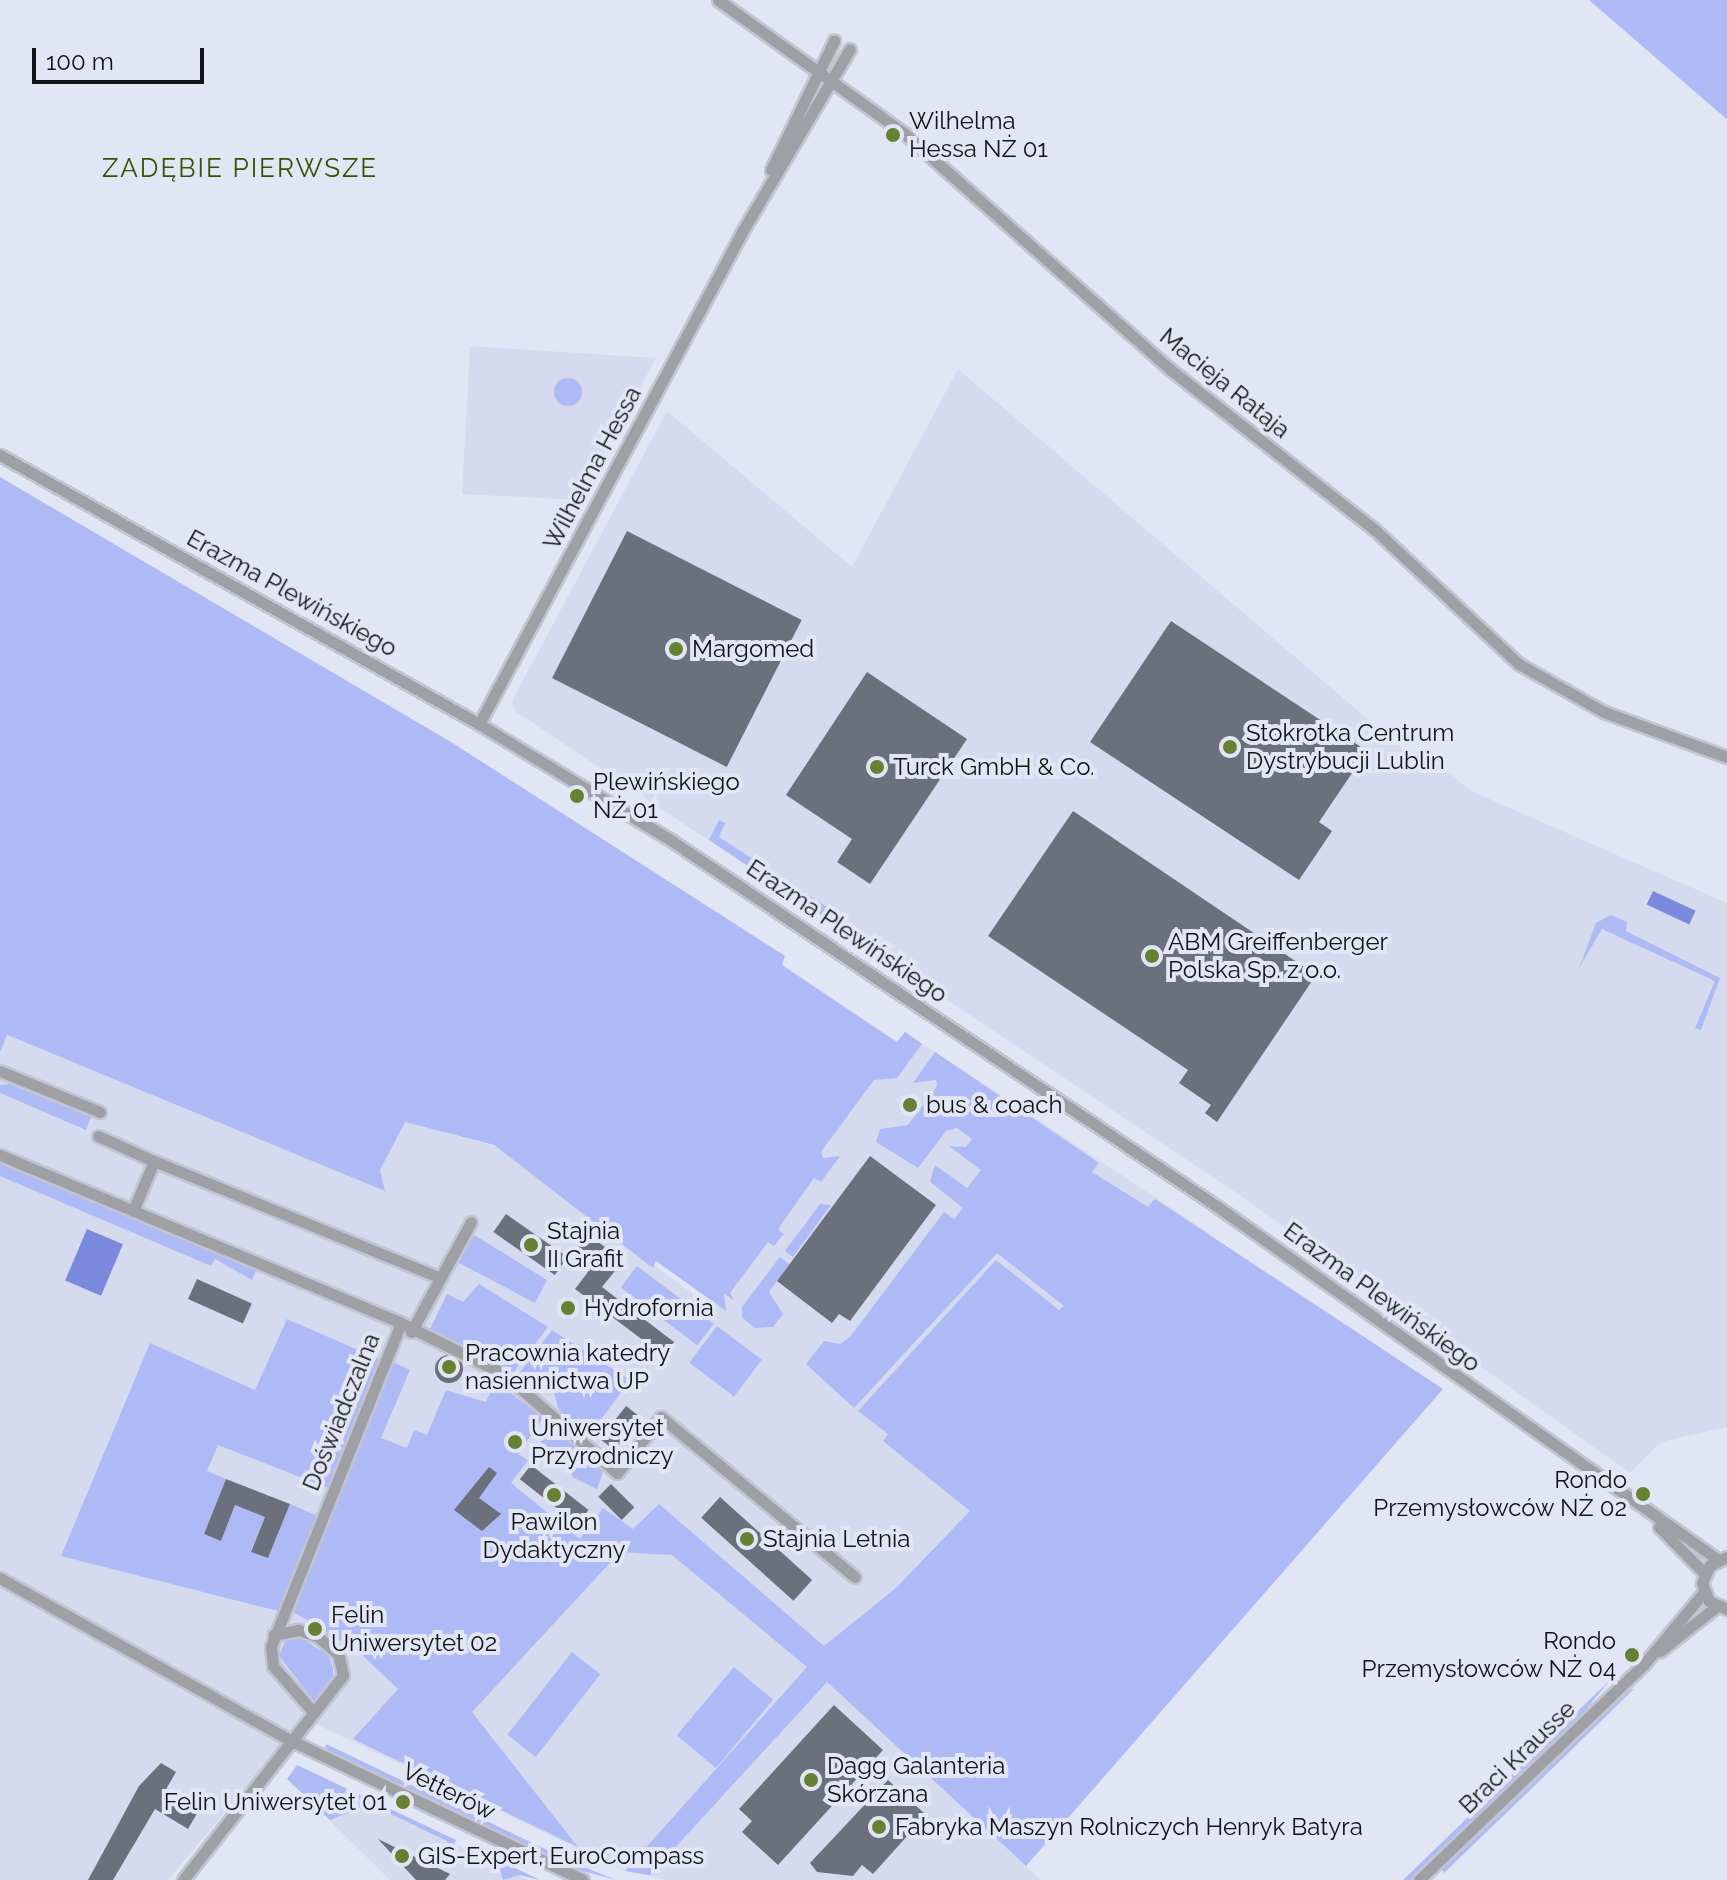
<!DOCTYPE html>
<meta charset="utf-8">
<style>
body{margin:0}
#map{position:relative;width:1727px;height:1880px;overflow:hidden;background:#e2e6f4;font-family:Raleway,sans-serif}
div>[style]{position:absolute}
.built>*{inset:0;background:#d5daef}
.green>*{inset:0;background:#aebaf6;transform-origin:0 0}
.round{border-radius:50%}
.water>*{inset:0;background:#7a88de;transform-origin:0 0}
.building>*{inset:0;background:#6c6f7c;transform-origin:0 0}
.roads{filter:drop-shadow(2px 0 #c1c4d1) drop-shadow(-2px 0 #c1c4d1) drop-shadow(0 2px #c1c4d1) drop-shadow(0 -2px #c1c4d1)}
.street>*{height:11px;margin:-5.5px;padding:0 5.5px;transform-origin:5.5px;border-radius:5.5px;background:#9ea0a6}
.dots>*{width:22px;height:22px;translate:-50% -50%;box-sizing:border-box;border:4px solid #e2e6f4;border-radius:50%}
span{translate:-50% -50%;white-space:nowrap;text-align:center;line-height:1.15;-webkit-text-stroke:8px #e2e6f4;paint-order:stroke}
.poi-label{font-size:24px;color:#121318}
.left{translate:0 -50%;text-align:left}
.right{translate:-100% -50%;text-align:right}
.street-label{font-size:24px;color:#121318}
.neighbourhood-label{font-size:26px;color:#3a4f00;letter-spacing:2px}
.scale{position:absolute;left:32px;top:48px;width:172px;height:36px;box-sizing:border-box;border:4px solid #121318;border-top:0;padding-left:10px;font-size:24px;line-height:28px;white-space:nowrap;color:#121318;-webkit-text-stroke:6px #e2e6f4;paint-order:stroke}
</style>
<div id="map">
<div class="built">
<div style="clip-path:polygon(470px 346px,656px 358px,579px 500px,462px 494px)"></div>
<div style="clip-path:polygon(958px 369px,1425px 768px,1433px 759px,1471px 791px,1727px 903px,1727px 1427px,1661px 1442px,1630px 1473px,1238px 1194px,515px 711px,512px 701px,667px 411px,852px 567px)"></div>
<div style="clip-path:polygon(905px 1032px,1211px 1234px,827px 1682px,1041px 1880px,668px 1880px,625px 1871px,303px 1718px,168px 1880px,0 1880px,0 1052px,6px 1035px,384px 1190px,380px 1170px,405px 1122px,494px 1146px,708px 1305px)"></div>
<div style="clip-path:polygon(367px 1801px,529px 1880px,390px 1880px,322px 1813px)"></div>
</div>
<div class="green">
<div style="clip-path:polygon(1589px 0,1727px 0,1727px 119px,1723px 116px)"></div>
<div class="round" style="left:554px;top:378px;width:28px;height:28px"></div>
<div style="clip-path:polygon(0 477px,451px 742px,785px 956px,782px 965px,897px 1042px,905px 1032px,922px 1044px,897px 1078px,874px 1080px,821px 1152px,823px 1158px,840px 1156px,821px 1182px,814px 1178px,778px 1229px,784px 1234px,774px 1246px,768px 1242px,730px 1293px,734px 1300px,724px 1294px,726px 1311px,656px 1261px,653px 1268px,494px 1145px,405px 1122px,380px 1170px,385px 1191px,7px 1035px,0 1052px)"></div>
<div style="clip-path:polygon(719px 820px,725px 823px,719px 837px,827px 907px,821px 915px,709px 840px)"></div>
<div style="clip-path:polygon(1611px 915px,1627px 922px,1626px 931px,1720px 978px,1701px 1030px,1695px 1028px,1715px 981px,1602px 929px,1579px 968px,1596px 923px)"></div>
<div style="clip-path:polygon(935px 1052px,1099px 1163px,1092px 1172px,1148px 1207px,1155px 1199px,1443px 1389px,1026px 1866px,827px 1682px,650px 1875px,625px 1871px,807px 1667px,672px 1555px,620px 1552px,472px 1712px,578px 1847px,353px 1739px,398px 1689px,358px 1651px,290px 1610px,391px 1361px,410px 1370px,381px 1438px,407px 1448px,414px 1430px,427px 1435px,446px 1390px,486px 1402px,495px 1381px,543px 1418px,518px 1454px,528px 1460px,511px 1483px,580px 1539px,603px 1508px,633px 1529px,659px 1504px,824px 1646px,896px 1588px,970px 1511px,883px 1441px,888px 1434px,858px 1411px,996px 1260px,1059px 1310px,1064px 1306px,997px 1253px,854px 1408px,806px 1364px,824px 1341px,840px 1344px,850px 1337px,944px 1212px,954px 1219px,963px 1208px,930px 1182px,935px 1165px,967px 1188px,981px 1170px,949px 1146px,966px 1147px,972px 1139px,957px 1128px,946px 1131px,918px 1168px,876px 1142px,880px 1129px,908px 1125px,937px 1086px,936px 1080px,913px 1083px)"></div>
<div style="clip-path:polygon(9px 1084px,91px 1117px,86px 1130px,0 1093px,0 1085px)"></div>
<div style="clip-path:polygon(0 1159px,257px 1267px,252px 1280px,215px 1259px,211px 1266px,0 1176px)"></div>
<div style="clip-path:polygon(820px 1204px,831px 1205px,793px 1257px,785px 1251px)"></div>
<div style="clip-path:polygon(471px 1233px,547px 1280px,535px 1303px,459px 1263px,457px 1255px)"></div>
<div style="clip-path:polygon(780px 1257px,789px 1264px,769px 1292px,783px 1314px,773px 1327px,754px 1328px,742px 1317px,742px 1307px)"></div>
<div style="left:637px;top:1266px;width:96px;height:27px;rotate:37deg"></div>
<div style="clip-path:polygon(479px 1284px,548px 1327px,514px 1372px,429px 1331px,447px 1294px,463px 1302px)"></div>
<div style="clip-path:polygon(287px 1319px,381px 1360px,328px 1488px,218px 1445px,207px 1471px,226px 1479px,204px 1534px,221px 1540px,235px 1505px,265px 1517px,251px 1551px,268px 1558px,290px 1504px,318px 1516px,278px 1611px,61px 1556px,150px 1343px,255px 1390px)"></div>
<div style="left:717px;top:1326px;width:56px;height:46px;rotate:37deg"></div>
<div style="clip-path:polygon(552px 1330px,630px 1380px,594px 1429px,579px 1427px,559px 1410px,551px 1384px,529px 1384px,518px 1375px)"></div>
<div style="clip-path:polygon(555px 1425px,604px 1469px,597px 1489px,572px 1477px,572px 1468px,540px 1443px)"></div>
<div style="clip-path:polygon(301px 1638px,329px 1656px,333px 1669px,333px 1679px,314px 1701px,279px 1656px,285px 1641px)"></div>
<div style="left:572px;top:1652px;width:36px;height:105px;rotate:38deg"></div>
<div style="left:734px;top:1667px;width:51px;height:89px;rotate:40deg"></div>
<div style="clip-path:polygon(1610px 1680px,1580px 1717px,1411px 1880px,1403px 1880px)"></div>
<div style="clip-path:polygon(1634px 1689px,1525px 1795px,1444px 1873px,1441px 1869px,1625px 1691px)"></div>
<div style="clip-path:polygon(326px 1744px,572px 1862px,616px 1880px,572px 1868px,325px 1750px)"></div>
<div style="clip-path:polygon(297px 1765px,456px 1840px,451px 1852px,447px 1841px,370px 1804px,330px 1820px,287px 1779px)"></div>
<div style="clip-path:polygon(471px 1847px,540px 1880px,519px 1875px,503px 1880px,499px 1866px,479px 1857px,471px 1862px)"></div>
</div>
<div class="water">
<div style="left:1653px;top:891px;width:47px;height:15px;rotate:25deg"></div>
<div style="left:87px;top:1229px;width:39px;height:56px;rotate:23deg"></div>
</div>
<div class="building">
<div style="left:627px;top:531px;width:196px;height:165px;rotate:27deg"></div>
<div style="clip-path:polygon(1171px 621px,1367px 751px,1319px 822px,1332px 831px,1299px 880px,1090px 742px)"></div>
<div style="clip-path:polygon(867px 672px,967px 739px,870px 884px,837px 862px,852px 839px,786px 795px)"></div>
<div style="clip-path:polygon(1073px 811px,1316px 975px,1217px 1122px,1205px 1113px,1211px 1105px,1179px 1083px,1188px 1070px,988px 936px)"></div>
<div style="clip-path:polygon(870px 1156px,936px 1205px,850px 1321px,839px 1314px,832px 1323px,777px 1281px)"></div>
<div style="left:506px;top:1214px;width:75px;height:22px;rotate:35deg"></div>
<div style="clip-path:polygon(588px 1234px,623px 1261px,602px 1287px,674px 1342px,664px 1356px,575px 1289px,591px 1268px,573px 1254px)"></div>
<div style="left:197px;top:1279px;width:60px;height:22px;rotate:24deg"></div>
<div class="round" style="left:435px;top:1355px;width:28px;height:28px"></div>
<div style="left:626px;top:1406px;width:18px;height:42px;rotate:38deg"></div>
<div style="left:531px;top:1465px;width:73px;height:18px;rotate:38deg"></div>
<div style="clip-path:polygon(489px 1467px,497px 1473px,479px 1498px,501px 1514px,482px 1531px,454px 1510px)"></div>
<div style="clip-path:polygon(226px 1479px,290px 1504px,268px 1558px,251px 1552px,265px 1517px,235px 1505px,221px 1541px,204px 1534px)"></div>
<div style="left:611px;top:1484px;width:33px;height:18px;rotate:45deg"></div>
<div style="left:720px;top:1497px;width:124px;height:28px;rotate:42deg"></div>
<div style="clip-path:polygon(834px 1705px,883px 1750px,778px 1865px,742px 1832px,752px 1821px,739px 1809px)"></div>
<div style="clip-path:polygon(161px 1763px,176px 1772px,165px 1791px,199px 1810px,188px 1829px,155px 1809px,113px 1880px,88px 1880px,139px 1786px)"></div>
<div style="clip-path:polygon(888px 1780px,926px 1815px,873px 1874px,862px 1865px,853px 1876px,817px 1872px,810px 1863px)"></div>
<div style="clip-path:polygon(378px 1839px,450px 1874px,445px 1880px,416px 1880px)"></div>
</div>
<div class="roads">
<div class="street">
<div style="left:718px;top:0;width:230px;rotate:35.6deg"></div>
<div style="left:905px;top:134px;width:356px;rotate:41.6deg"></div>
<div style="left:1171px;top:370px;width:258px;rotate:38.1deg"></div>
<div style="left:1374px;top:529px;width:198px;rotate:43deg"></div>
<div style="left:1519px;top:664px;width:98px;rotate:29.5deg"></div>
<div style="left:1604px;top:712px;width:131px;rotate:20.1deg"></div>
<div style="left:771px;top:170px;width:144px;rotate:-64deg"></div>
<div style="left:0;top:455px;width:549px;rotate:29.32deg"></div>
<div style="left:479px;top:724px;width:226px;rotate:31.2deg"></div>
<div style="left:672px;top:841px;width:654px;rotate:33.84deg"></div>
<div style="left:1215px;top:1205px;width:614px;rotate:35.19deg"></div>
<div style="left:479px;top:724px;width:558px;rotate:-61.87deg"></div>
<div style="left:742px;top:232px;width:212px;rotate:-59.5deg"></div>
<div style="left:0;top:1071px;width:108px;rotate:22.3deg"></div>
<div style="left:98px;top:1136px;width:61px;rotate:24.1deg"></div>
<div style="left:0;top:1155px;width:435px;rotate:22.7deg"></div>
<div style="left:401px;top:1323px;width:349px;rotate:111.9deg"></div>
<div style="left:271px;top:1647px;width:19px;rotate:84deg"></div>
<div style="left:273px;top:1666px;width:62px;rotate:48.9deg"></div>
<div style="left:133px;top:1211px;width:54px;rotate:-67.2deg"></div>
<div style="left:154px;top:1161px;width:309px;rotate:22.2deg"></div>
<div style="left:401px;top:1323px;width:115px;rotate:26.3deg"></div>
<div style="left:504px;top:1374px;width:150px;rotate:41.2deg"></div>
<div style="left:617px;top:1473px;width:71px;rotate:-51.8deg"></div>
<div style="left:661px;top:1417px;width:251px;rotate:39.5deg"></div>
<div style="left:411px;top:1332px;width:125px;rotate:-61.4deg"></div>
<div style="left:1659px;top:1527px;width:64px;rotate:45.6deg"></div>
<div style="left:1727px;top:1557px;width:19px;rotate:155deg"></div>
<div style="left:1710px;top:1565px;width:20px;rotate:114deg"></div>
<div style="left:1702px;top:1583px;width:19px;rotate:69deg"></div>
<div style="left:1709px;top:1601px;width:20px;rotate:24deg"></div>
<div style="left:0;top:1578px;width:337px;rotate:29.2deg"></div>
<div style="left:294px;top:1742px;width:320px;rotate:25.5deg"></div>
<div style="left:1660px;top:1651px;width:71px;rotate:-38.2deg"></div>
<div style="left:183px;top:1880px;width:260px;rotate:-52deg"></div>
<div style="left:343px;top:1675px;width:22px;rotate:-103deg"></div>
<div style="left:338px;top:1654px;width:28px;rotate:-139deg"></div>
<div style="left:317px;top:1636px;width:20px;rotate:-162deg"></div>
<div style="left:298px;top:1630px;width:25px;rotate:168deg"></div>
<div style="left:1419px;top:1880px;width:312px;rotate:-43.8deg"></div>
<div style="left:1644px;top:1664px;width:94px;rotate:-50.2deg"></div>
</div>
</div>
<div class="dots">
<div style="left:893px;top:135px;background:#668134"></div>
<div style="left:676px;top:649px;background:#668134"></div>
<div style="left:1230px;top:747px;background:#668134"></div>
<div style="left:877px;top:767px;background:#668134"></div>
<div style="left:577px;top:796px;background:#668134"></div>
<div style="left:1152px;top:956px;background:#668134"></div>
<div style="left:910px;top:1105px;background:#668134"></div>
<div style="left:531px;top:1245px;background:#668134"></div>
<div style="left:568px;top:1308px;background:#668134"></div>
<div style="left:449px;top:1367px;background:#668134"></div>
<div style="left:515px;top:1442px;background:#668134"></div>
<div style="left:1643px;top:1494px;background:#668134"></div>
<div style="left:554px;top:1495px;background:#668134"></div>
<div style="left:747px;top:1539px;background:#668134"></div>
<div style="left:315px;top:1629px;background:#668134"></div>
<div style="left:1632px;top:1655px;background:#668134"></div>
<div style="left:811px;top:1780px;background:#668134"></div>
<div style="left:403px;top:1802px;background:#668134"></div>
<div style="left:879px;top:1827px;background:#668134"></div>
<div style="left:402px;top:1856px;background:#668134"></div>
</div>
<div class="poi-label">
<span class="left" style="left:909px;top:135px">Wilhelma<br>Hessa NŻ 01</span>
<span class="left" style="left:692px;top:649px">Margomed</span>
<span class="left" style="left:1246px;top:747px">Stokrotka Centrum<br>Dystrybucji Lublin</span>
<span class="left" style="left:893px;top:767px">Turck GmbH &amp; Co.</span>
<span class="left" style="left:593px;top:796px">Plewińskiego<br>NŻ 01</span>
<span class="left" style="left:1168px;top:956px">ABM Greiffenberger<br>Polska Sp. z o.o.</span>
<span class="left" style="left:926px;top:1105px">bus &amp; coach</span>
<span class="left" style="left:547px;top:1245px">Stajnia<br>II Grafit</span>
<span class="left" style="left:584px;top:1308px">Hydrofornia</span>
<span class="left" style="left:465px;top:1367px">Pracownia katedry<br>nasiennictwa UP</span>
<span class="left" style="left:531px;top:1442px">Uniwersytet<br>Przyrodniczy</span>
<span class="right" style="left:1627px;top:1494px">Rondo<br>Przemysłowców NŻ 02</span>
<span style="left:554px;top:1536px">Pawilon<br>Dydaktyczny</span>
<span class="left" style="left:763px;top:1539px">Stajnia Letnia</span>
<span class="left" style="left:331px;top:1629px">Felin<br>Uniwersytet 02</span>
<span class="right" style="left:1616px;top:1655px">Rondo<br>Przemysłowców NŻ 04</span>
<span class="left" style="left:827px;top:1780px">Dagg Galanteria<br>Skórzana</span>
<span class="right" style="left:387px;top:1802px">Felin Uniwersytet 01</span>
<span class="left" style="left:895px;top:1827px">Fabryka Maszyn Rolniczych Henryk Batyra</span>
<span class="left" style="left:418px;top:1856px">GIS-Expert, EuroCompass</span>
</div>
<div class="street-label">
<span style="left:1225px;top:383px;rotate:39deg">Macieja Rataja</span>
<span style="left:592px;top:468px;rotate:-62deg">Wilhelma Hessa</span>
<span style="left:292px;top:593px;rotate:29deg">Erazma Plewińskiego</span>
<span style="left:847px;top:931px;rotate:34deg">Erazma Plewińskiego</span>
<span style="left:1382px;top:1297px;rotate:36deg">Erazma Plewińskiego</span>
<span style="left:341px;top:1412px;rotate:-68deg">Doświadczalna</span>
<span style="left:1517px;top:1757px;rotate:-44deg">Braci Krausse</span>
<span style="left:449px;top:1791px;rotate:26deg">Vetterów</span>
</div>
<div class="neighbourhood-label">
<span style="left:240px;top:169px">ZADĘBIE PIERWSZE</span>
</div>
<div class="scale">100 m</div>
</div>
